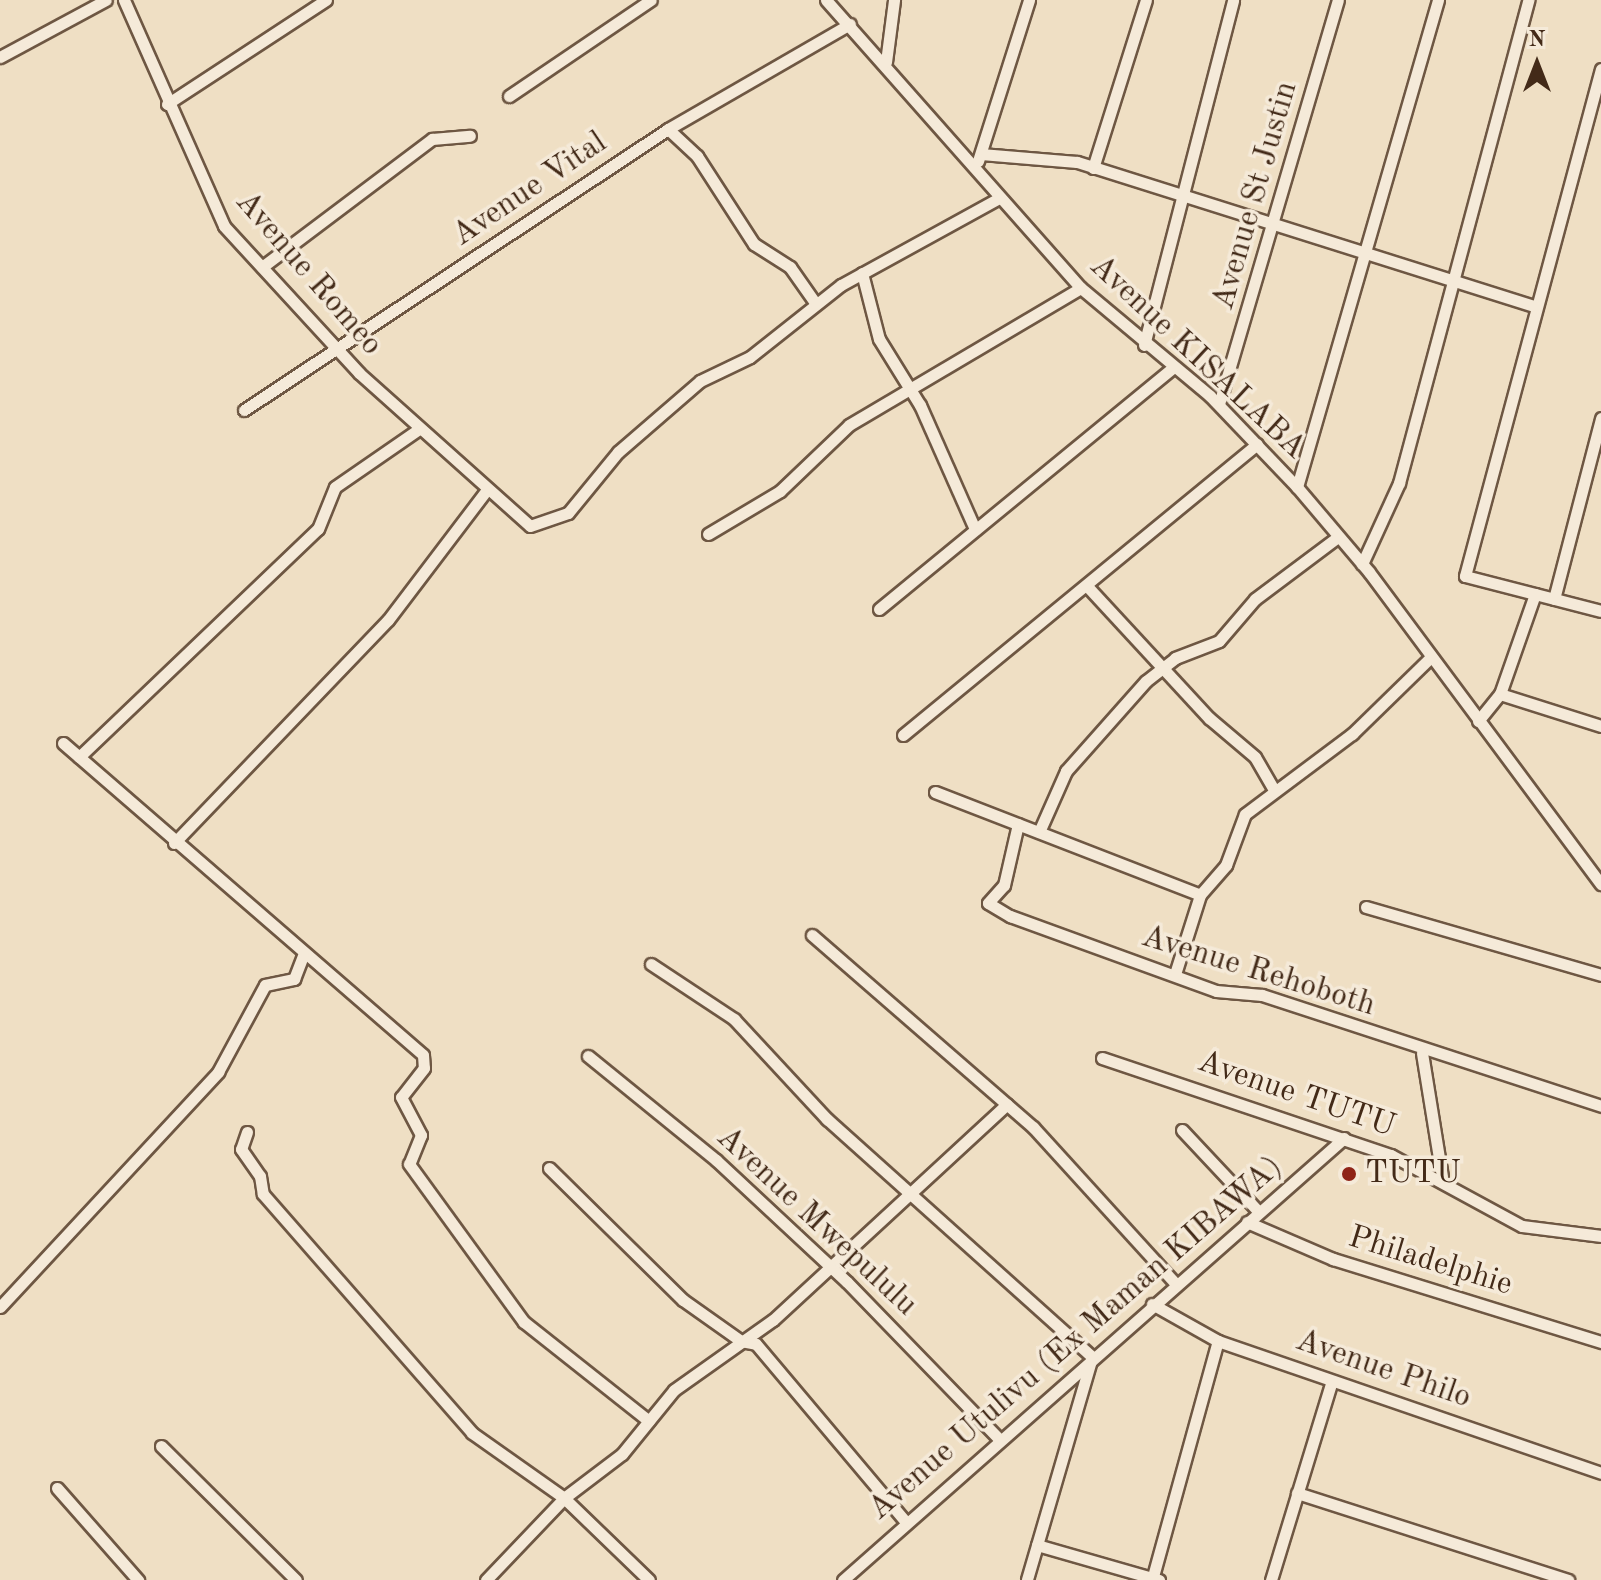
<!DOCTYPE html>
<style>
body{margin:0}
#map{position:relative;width:1601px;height:1580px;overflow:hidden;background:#efdfc4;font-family:"Old Standard TT",serif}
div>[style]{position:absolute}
.roads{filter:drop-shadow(2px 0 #6e5743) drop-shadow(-2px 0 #6e5743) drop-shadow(0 2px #6e5743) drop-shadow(0 -2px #6e5743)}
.minor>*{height:11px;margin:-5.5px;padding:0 5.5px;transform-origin:5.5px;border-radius:5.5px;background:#f5ead9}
.dots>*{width:22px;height:22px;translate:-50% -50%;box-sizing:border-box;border:4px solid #f5ead9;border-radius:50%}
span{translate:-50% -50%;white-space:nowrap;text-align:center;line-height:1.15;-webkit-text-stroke:7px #f5ead9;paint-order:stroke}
.street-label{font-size:32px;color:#432a18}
.poi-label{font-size:32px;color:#432a18}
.left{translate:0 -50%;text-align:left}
.north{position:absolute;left:1497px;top:24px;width:80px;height:80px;-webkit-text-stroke:6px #f5ead9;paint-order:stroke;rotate:0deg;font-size:22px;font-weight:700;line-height:32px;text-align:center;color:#432a18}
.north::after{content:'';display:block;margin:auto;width:28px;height:36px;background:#432a18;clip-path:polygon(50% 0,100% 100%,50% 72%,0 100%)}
</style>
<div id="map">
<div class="roads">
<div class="minor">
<div style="left:124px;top:0;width:247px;rotate:66.1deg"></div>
<div style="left:224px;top:226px;width:200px;rotate:47.4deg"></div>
<div style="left:359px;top:373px;width:229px;rotate:41.8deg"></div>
<div style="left:530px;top:526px;width:40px;rotate:-18.9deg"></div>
<div style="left:568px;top:513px;width:79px;rotate:-50.7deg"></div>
<div style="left:618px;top:452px;width:108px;rotate:-40.9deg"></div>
<div style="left:700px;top:381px;width:55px;rotate:-25.6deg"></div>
<div style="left:750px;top:357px;width:116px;rotate:-38.4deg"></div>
<div style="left:841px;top:285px;width:180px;rotate:-28.8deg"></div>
<div style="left:826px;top:0;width:385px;rotate:48.5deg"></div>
<div style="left:1081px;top:288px;width:168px;rotate:39.9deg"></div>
<div style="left:1210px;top:396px;width:126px;rotate:46.3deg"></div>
<div style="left:1297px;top:487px;width:111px;rotate:49.7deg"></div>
<div style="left:1369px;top:572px;width:389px;rotate:53.4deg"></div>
<div style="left:0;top:57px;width:120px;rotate:-28.3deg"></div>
<div style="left:886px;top:62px;width:63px;rotate:-82.6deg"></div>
<div style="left:1601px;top:69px;width:525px;rotate:105.02deg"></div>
<div style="left:1465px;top:576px;width:140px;rotate:14.4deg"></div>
<div style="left:509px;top:96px;width:171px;rotate:-34.1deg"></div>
<div style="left:167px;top:104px;width:190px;rotate:-33.2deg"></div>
<div style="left:668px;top:129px;width:40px;rotate:43deg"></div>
<div style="left:697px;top:156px;width:105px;rotate:57.1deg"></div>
<div style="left:754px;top:244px;width:43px;rotate:32.6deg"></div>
<div style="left:790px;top:267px;width:45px;rotate:54.9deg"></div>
<div style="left:981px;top:154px;width:96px;rotate:4.8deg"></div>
<div style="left:1077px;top:162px;width:481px;rotate:17.5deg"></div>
<div style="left:978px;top:161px;width:169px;rotate:-72.4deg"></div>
<div style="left:1093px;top:168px;width:176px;rotate:-72.5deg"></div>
<div style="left:262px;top:267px;width:213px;rotate:-37deg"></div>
<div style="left:432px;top:139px;width:38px;rotate:-5deg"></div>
<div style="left:862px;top:273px;width:68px;rotate:75.6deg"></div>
<div style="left:879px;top:339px;width:78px;rotate:58.2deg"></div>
<div style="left:920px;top:405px;width:136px;rotate:66.1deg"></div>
<div style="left:1144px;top:345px;width:356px;rotate:-75.5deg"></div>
<div style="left:1219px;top:404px;width:421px;rotate:-73.6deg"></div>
<div style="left:244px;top:410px;width:509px;rotate:-33.53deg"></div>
<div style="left:668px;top:129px;width:210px;rotate:-30deg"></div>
<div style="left:1297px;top:487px;width:507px;rotate:-73.85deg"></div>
<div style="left:708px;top:534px;width:84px;rotate:-30.8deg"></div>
<div style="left:780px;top:491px;width:95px;rotate:-43.7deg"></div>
<div style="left:849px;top:425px;width:269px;rotate:-30.6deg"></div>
<div style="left:1362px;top:564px;width:89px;rotate:-65.4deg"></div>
<div style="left:1399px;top:483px;width:500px;rotate:-75deg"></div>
<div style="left:1087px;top:586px;width:180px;rotate:47.3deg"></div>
<div style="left:1209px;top:718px;width:60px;rotate:40.3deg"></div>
<div style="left:1255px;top:757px;width:39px;rotate:60deg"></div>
<div style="left:1554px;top:599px;width:187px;rotate:-75.4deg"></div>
<div style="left:879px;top:609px;width:379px;rotate:-39.4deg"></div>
<div style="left:1500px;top:694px;width:106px;rotate:17.6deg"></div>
<div style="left:1478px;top:721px;width:35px;rotate:-51deg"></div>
<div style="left:1500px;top:694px;width:106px;rotate:-70.7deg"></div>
<div style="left:903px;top:735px;width:458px;rotate:-39.4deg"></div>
<div style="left:63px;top:743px;width:476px;rotate:40.9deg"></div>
<div style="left:423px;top:1055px;width:13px;rotate:86deg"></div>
<div style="left:424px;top:1068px;width:37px;rotate:128deg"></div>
<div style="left:401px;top:1097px;width:43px;rotate:62.2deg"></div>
<div style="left:421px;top:1135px;width:31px;rotate:112deg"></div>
<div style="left:409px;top:1164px;width:195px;rotate:54deg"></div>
<div style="left:524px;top:1322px;width:159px;rotate:38.4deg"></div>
<div style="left:79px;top:757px;width:330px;rotate:-43.7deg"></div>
<div style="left:318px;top:529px;width:45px;rotate:-68deg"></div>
<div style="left:335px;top:487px;width:102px;rotate:-34.6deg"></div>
<div style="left:935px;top:792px;width:284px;rotate:21.2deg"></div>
<div style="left:1018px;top:824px;width:63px;rotate:102.9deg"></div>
<div style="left:1004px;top:885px;width:24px;rotate:132deg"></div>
<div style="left:988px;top:903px;width:26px;rotate:31deg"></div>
<div style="left:1010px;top:916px;width:219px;rotate:20deg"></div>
<div style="left:1216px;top:991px;width:46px;rotate:5deg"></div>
<div style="left:1262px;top:995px;width:357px;rotate:18.1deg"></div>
<div style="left:1039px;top:832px;width:67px;rotate:-66.1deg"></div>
<div style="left:1066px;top:771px;width:120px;rotate:-48.4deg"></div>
<div style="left:1146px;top:681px;width:37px;rotate:-38deg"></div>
<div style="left:1175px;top:658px;width:47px;rotate:-21.1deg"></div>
<div style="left:1219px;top:641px;width:55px;rotate:-49.4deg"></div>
<div style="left:1255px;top:599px;width:104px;rotate:-36.8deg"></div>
<div style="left:174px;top:843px;width:309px;rotate:-46.2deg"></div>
<div style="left:388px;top:620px;width:162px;rotate:-52.8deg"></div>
<div style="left:1366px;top:907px;width:245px;rotate:16.1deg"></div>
<div style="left:812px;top:935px;width:293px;rotate:41deg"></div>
<div style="left:1033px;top:1127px;width:210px;rotate:47.7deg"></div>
<div style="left:651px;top:964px;width:100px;rotate:33.5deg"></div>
<div style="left:734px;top:1019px;width:137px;rotate:47.1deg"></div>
<div style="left:827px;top:1119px;width:356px;rotate:41.9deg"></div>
<div style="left:1092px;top:1357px;width:232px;rotate:106.3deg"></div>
<div style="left:1175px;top:974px;width:83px;rotate:-72.4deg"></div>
<div style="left:1200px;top:895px;width:40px;rotate:-49deg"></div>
<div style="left:1226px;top:865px;width:54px;rotate:-69.6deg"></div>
<div style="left:1245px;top:814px;width:134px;rotate:-36.8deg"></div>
<div style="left:1352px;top:734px;width:110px;rotate:-44.3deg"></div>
<div style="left:1422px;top:1053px;width:125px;rotate:80.8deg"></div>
<div style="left:588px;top:1056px;width:165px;rotate:39.1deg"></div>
<div style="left:716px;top:1160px;width:179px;rotate:43deg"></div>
<div style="left:847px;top:1282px;width:217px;rotate:45.9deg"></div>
<div style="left:1102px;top:1058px;width:305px;rotate:18.6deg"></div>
<div style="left:1391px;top:1155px;width:149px;rotate:28.5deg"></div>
<div style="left:1522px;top:1226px;width:80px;rotate:7.2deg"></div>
<div style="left:1182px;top:1130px;width:112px;rotate:46.8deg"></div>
<div style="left:247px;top:1132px;width:18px;rotate:109deg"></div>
<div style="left:241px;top:1149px;width:33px;rotate:55deg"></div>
<div style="left:260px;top:1176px;width:18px;rotate:81deg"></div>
<div style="left:263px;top:1194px;width:317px;rotate:48.8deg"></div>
<div style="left:472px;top:1433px;width:113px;rotate:35.2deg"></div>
<div style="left:564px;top:1498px;width:118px;rotate:44deg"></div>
<div style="left:549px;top:1168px;width:188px;rotate:44.6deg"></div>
<div style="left:683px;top:1300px;width:71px;rotate:35.3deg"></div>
<div style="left:741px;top:1341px;width:15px;rotate:11deg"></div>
<div style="left:756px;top:1344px;width:233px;rotate:49.9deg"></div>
<div style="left:1247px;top:1222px;width:94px;rotate:23.3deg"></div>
<div style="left:1333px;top:1259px;width:281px;rotate:17.2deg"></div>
<div style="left:1152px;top:1304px;width:76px;rotate:29.3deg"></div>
<div style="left:1218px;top:1341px;width:405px;rotate:19deg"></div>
<div style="left:0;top:1307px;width:321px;rotate:-47.1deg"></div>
<div style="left:218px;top:1072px;width:99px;rotate:-61.6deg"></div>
<div style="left:265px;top:985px;width:30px;rotate:-12deg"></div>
<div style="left:294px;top:979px;width:25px;rotate:-69deg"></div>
<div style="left:161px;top:1446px;width:190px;rotate:44.8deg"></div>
<div style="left:57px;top:1488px;width:123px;rotate:48.6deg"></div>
<div style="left:1297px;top:1493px;width:285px;rotate:17.8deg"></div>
<div style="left:1037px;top:1545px;width:127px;rotate:16deg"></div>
<div style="left:486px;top:1580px;width:113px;rotate:-46.4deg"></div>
<div style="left:564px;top:1498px;width:73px;rotate:-37.2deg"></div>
<div style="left:622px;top:1454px;width:82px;rotate:-50.9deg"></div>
<div style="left:674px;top:1390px;width:121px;rotate:-35.3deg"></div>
<div style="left:773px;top:1320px;width:318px;rotate:-42.7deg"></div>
<div style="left:843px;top:1580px;width:668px;rotate:-41.42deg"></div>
<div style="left:1152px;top:1580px;width:248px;rotate:-74.6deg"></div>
<div style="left:1271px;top:1580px;width:208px;rotate:-73deg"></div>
</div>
</div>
<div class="dots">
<div style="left:1349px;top:1174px;background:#8f2418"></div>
</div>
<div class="street-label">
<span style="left:530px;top:190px;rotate:-34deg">Avenue Vital</span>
<span style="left:1256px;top:196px;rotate:-74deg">Avenue St Justin</span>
<span style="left:308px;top:274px;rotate:49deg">Avenue Romeo</span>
<span style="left:1197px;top:358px;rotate:43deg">Avenue KISALABA</span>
<span style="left:1258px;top:972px;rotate:17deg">Avenue Rehoboth</span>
<span style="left:1296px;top:1095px;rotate:19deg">Avenue TUTU</span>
<span style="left:816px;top:1222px;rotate:43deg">Avenue Mwepululu</span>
<span style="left:1430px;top:1262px;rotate:17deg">Philadelphie</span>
<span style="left:1076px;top:1339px;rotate:-41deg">Avenue Utulivu (Ex Maman KIBAWA)</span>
<span style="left:1383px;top:1370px;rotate:19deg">Avenue Philo</span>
</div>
<div class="poi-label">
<span class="left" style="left:1365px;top:1174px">TUTU</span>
</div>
<div class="north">N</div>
</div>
